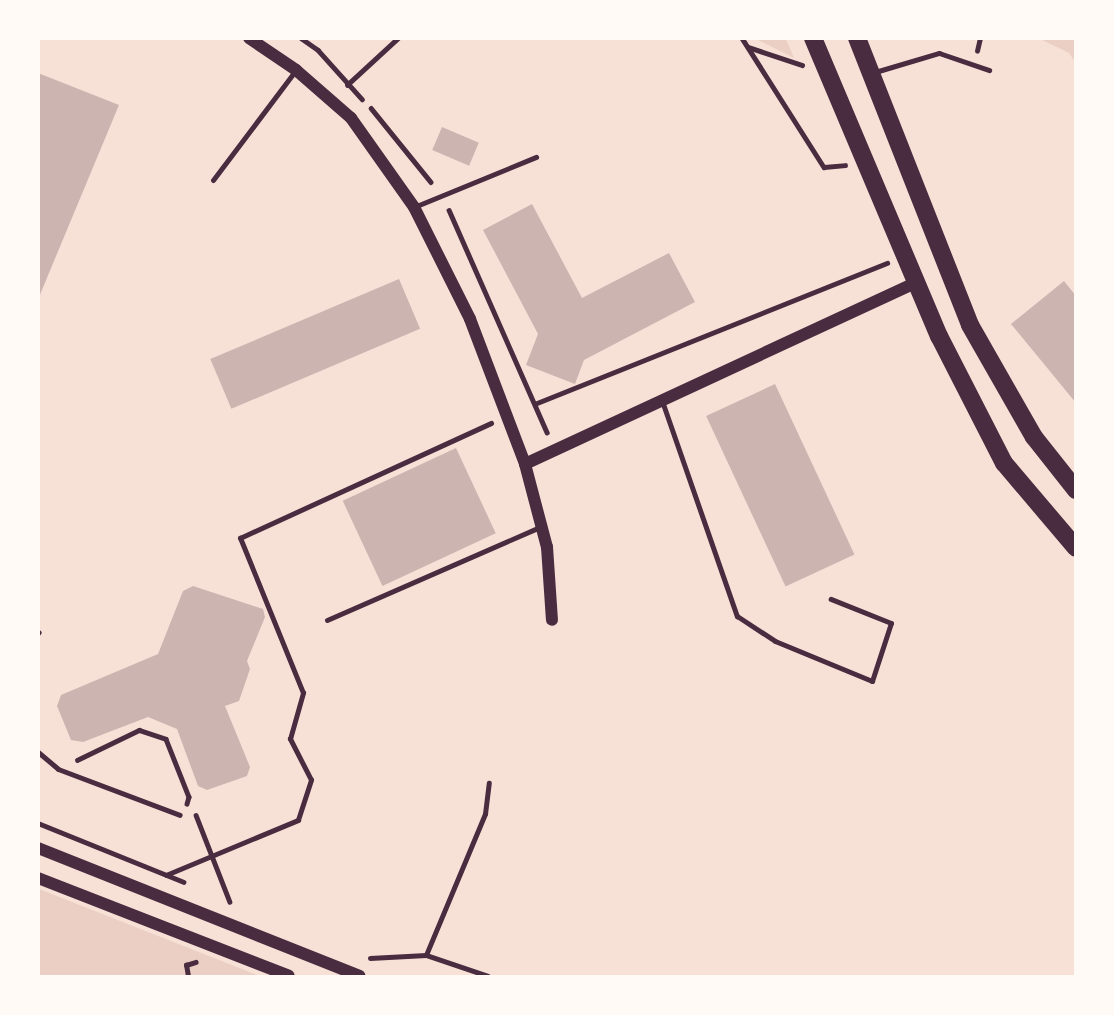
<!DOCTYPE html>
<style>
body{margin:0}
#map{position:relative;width:1114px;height:1015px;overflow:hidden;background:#f7e1d7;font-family:Barlow,sans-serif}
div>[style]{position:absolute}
.green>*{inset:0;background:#ebcfc5}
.building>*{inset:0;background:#ccb4b1;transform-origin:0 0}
.path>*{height:4.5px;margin:-2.25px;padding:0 2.25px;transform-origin:2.25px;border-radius:2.25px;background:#4a2c40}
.service>*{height:5px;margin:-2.5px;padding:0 2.5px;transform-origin:2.5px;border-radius:2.5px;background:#4a2c40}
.tertiary>*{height:12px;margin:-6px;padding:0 6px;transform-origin:6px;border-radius:6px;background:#4a2c40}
.primary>*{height:18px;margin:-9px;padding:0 9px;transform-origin:9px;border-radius:9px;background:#4a2c40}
span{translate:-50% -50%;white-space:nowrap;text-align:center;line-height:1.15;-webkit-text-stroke:5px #fffaf5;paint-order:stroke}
.frame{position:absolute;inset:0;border:40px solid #fffaf5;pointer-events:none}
</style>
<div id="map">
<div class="green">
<div style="clip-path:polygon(756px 39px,786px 39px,794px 58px)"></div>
<div style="clip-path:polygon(1040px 39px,1075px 39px,1075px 62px,1069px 53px)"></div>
<div style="clip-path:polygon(39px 889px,260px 976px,39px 976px)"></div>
</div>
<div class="building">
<div style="clip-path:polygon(38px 73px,119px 105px,39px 297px,38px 297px)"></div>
<div style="left:442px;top:127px;width:40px;height:25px;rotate:23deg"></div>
<div style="clip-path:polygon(532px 204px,582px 298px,669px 253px,695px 302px,584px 360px,575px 384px,526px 365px,538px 334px,483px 230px)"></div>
<div style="left:399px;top:279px;width:54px;height:205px;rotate:67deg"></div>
<div style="clip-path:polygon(1064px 281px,1076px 296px,1076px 403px,1011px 324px)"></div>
<div style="left:775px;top:384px;width:188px;height:76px;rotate:65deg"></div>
<div style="left:456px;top:448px;width:94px;height:125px;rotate:65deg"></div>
<div style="clip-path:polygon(193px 586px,263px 609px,265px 617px,247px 661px,250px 669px,239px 701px,225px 706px,250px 767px,247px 776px,207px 790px,198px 786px,177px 729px,148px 717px,83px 742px,71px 740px,57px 706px,61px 695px,158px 654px,183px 591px)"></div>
</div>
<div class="path">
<div style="left:301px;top:38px;width:21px;rotate:35deg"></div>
<div style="left:318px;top:50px;width:66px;rotate:48.1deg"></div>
<div style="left:742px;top:38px;width:153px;rotate:57.6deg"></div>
<div style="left:824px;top:167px;width:21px;rotate:-5deg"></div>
<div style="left:748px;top:47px;width:57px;rotate:18.4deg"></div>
<div style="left:977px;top:51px;width:13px;rotate:-77deg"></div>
<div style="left:347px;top:85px;width:69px;rotate:-42.7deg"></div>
<div style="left:371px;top:108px;width:95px;rotate:51deg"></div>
<div style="left:449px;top:210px;width:243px;rotate:66.2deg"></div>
<div style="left:537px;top:403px;width:377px;rotate:-21.8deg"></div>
<div style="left:77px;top:760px;width:69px;rotate:-25.8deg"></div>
<div style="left:139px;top:730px;width:28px;rotate:18deg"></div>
<div style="left:166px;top:739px;width:62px;rotate:68.4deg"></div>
<div style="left:189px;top:797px;width:7px;rotate:106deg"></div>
<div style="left:196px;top:815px;width:93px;rotate:68.7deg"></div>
<div style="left:38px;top:823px;width:157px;rotate:22deg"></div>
<div style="left:166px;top:875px;width:143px;rotate:-22.6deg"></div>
<div style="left:298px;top:820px;width:42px;rotate:-72deg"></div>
<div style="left:311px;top:780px;width:46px;rotate:-117.1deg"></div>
<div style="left:290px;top:739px;width:48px;rotate:-74.2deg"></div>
<div style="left:303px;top:693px;width:167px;rotate:-112.1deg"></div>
<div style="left:240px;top:538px;width:276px;rotate:-24.6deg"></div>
<div style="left:426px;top:955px;width:153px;rotate:-67.3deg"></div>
<div style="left:485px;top:814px;width:31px;rotate:-83deg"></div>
<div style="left:370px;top:958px;width:56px;rotate:-3.1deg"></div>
<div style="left:426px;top:955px;width:65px;rotate:18.7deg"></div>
<div style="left:188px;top:976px;width:11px;rotate:-100deg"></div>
<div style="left:186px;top:965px;width:10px;rotate:-17deg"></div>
</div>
<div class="service">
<div style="left:875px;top:72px;width:67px;rotate:-16.5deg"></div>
<div style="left:939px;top:53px;width:53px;rotate:18.8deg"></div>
<div style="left:213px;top:180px;width:138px;rotate:-53deg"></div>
<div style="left:414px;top:207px;width:132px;rotate:-22.3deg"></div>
<div style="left:662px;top:401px;width:228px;rotate:70.8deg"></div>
<div style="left:737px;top:616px;width:45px;rotate:33.3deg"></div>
<div style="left:775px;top:641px;width:105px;rotate:22.4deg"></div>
<div style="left:872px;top:681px;width:61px;rotate:-71.9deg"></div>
<div style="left:891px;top:623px;width:65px;rotate:-158.2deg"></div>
<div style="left:327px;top:620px;width:232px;rotate:-23.6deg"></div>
<div style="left:38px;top:633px;width:1px;rotate:-45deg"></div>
<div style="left:38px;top:752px;width:26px;rotate:40deg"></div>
<div style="left:58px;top:769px;width:130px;rotate:20.7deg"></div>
</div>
<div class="tertiary">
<div style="left:249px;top:38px;width:57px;rotate:34.2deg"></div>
<div style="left:296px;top:70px;width:73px;rotate:41.1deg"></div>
<div style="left:351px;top:118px;width:109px;rotate:54.7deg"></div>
<div style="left:414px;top:207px;width:125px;rotate:63.4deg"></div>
<div style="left:470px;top:319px;width:155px;rotate:69.2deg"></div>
<div style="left:525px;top:464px;width:86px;rotate:75.2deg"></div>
<div style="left:547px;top:547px;width:73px;rotate:86.1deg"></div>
<div style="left:525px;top:464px;width:430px;rotate:-24.9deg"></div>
<div style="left:38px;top:848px;width:346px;rotate:21.7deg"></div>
<div style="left:38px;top:878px;width:269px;rotate:21.3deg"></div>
</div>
<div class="primary">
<div style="left:813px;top:38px;width:324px;rotate:67.1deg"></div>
<div style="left:939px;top:336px;width:143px;rotate:62.9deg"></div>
<div style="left:1004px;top:463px;width:111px;rotate:49.7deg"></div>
<div style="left:857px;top:38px;width:308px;rotate:68.5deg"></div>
<div style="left:970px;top:325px;width:129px;rotate:60.3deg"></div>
<div style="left:1034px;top:437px;width:68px;rotate:51.6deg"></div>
</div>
<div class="frame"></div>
</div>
